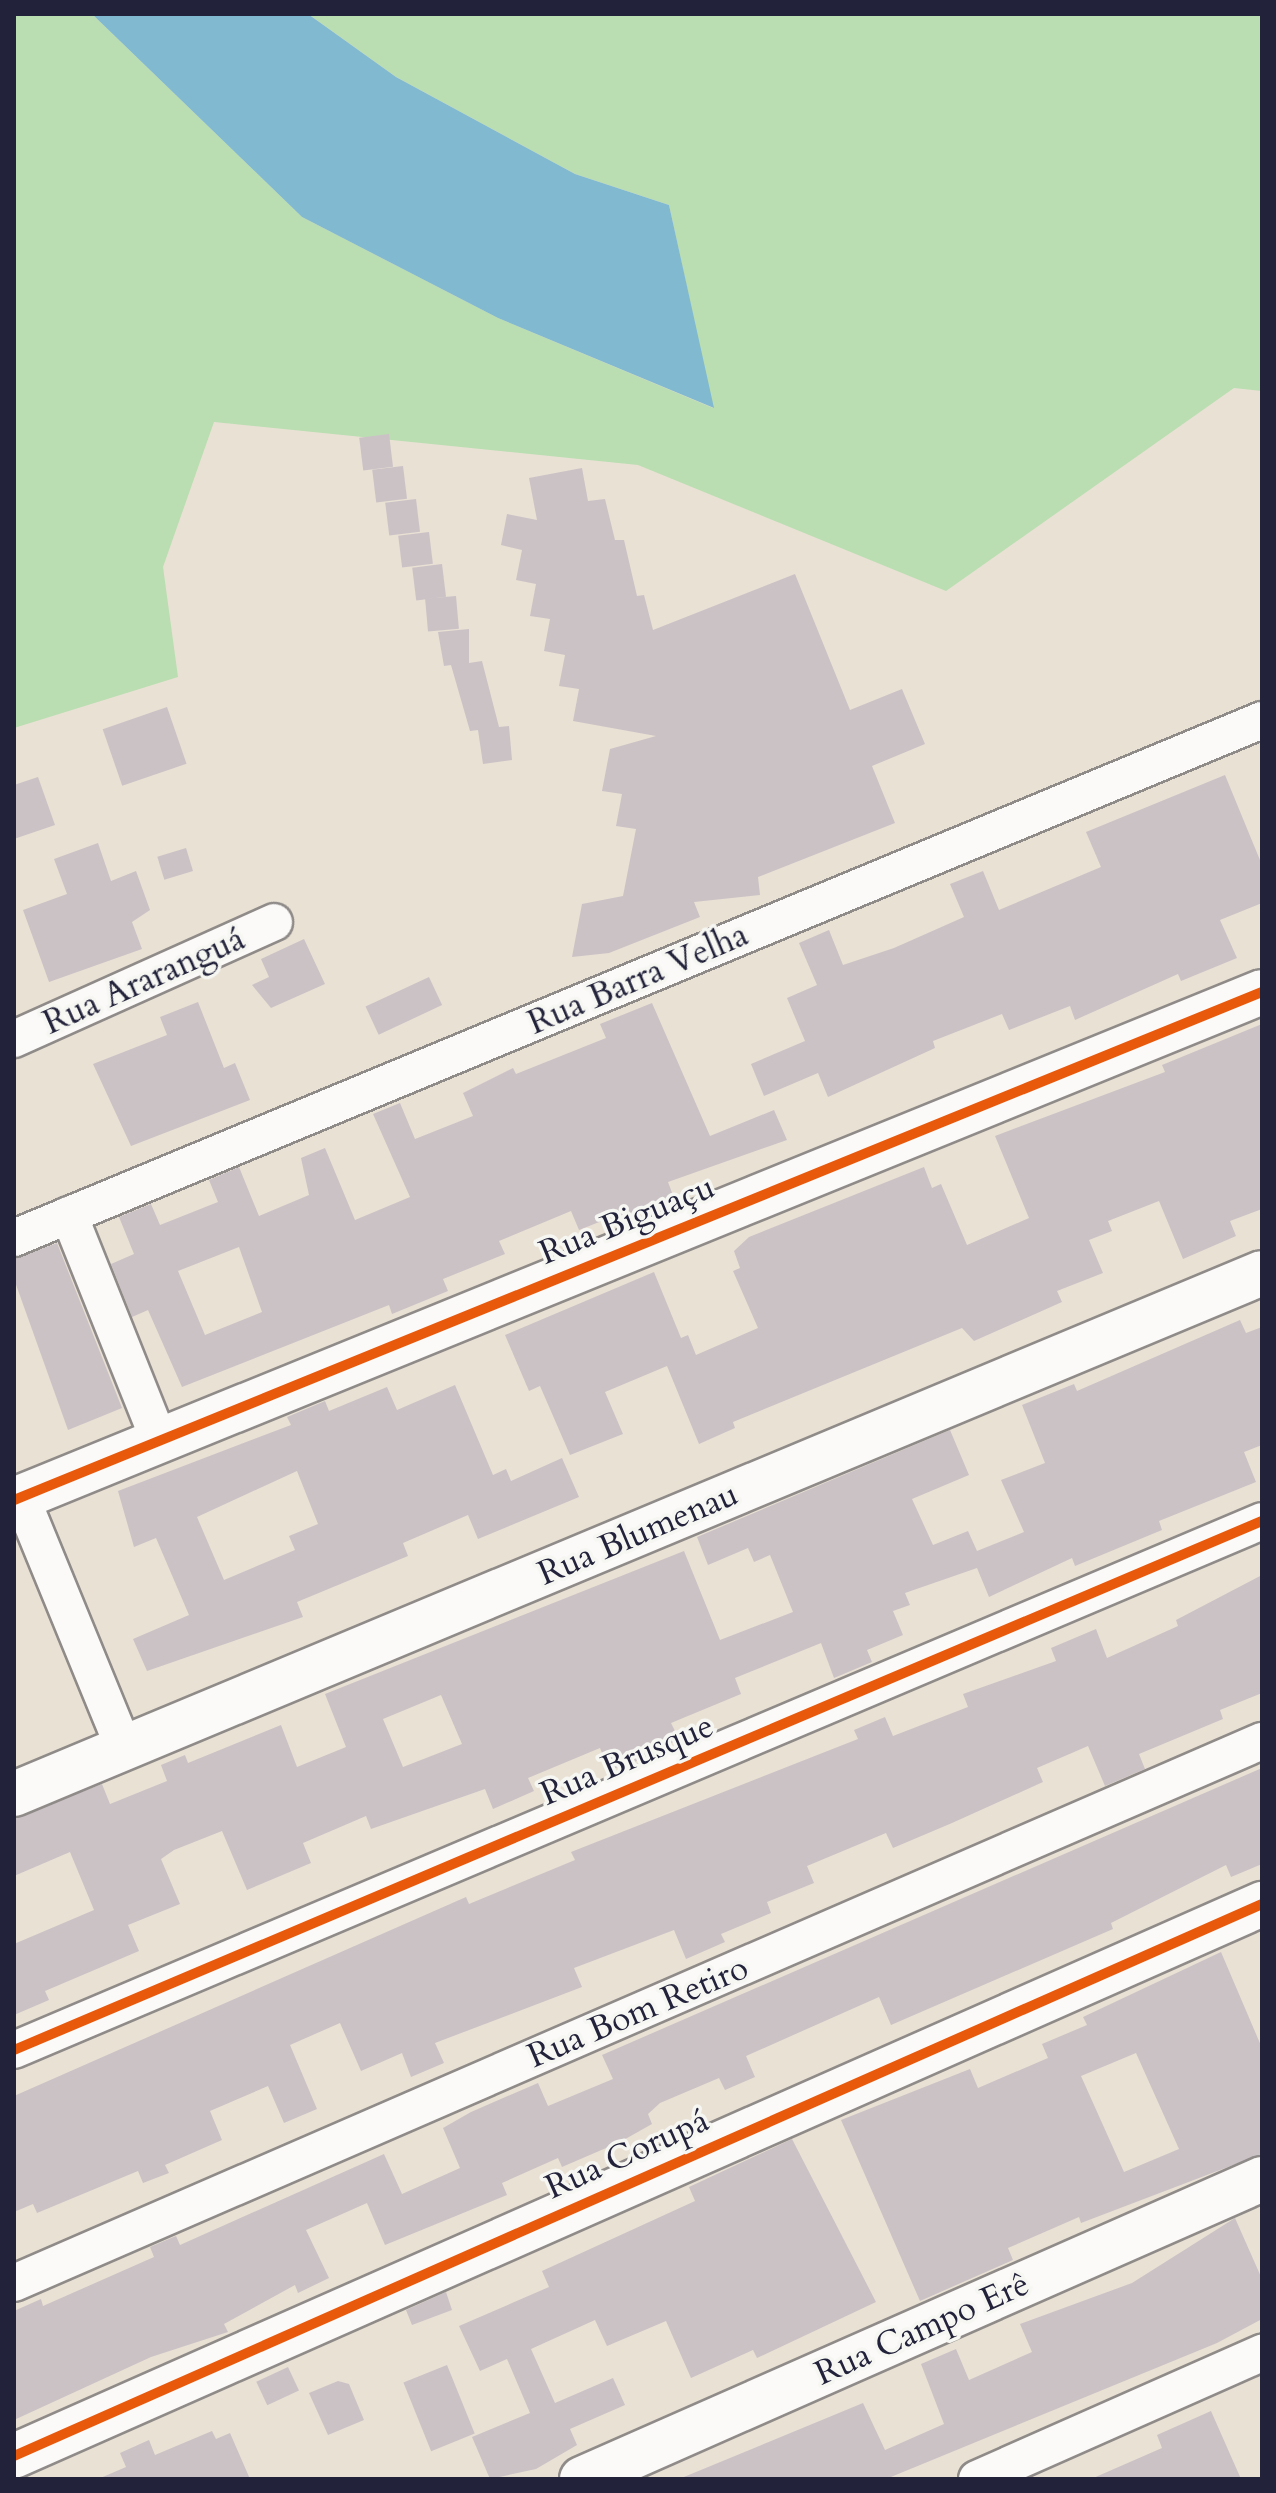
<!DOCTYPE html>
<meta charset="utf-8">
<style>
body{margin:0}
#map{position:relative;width:1276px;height:2493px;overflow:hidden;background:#e9e1d4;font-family:Cardo,serif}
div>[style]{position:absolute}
.green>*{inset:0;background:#badeb2}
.water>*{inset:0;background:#81b9d1}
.building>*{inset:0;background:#cbc2c6;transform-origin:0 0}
.roads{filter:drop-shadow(2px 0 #8f8b89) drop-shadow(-2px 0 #8f8b89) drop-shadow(0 2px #8f8b89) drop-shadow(0 -2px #8f8b89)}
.minor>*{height:36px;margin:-18px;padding:0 18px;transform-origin:18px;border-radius:18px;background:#fcfaf9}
.tertiary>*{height:44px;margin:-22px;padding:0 22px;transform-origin:22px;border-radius:22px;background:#fcfaf9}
.cycleway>*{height:10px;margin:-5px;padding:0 5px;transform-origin:5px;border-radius:5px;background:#e8590c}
span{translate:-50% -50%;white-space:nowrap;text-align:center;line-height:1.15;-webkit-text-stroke:7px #f6f6f2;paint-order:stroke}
.street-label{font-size:34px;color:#22223b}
.frame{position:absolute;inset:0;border:16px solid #22223b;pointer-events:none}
</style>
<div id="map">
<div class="green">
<div style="clip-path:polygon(14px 14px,92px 14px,302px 217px,498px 318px,713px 408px,669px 205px,575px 174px,396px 77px,308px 14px,1262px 14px,1262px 391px,1234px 388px,946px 591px,638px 465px,214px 422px,163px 567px,178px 677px,14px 728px)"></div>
</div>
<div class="water">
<div style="clip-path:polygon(92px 14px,308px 14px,396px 77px,575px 174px,669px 205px,714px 408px,498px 318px,302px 217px)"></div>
</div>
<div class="building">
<div style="left:389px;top:434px;width:33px;height:30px;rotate:83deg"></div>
<div style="left:403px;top:466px;width:33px;height:31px;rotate:83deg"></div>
<div style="clip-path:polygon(582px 468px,588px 501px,605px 499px,615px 540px,624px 540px,637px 596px,644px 595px,653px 630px,795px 574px,850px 710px,902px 689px,925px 744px,872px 766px,895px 823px,758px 877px,760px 895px,694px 902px,700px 917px,609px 953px,572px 957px,582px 904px,623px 896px,636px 829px,616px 826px,622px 794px,602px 791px,610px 749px,656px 736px,573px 721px,579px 689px,559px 686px,565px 655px,544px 651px,550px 619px,530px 616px,536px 584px,516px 580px,522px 550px,501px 545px,507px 514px,537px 520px,529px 478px)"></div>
<div style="left:416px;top:499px;width:33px;height:31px;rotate:83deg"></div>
<div style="left:429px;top:532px;width:32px;height:31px;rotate:83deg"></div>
<div style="left:442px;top:564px;width:33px;height:30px;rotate:83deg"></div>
<div style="left:456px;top:596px;width:33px;height:31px;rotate:85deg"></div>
<div style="clip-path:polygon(469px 629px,469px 663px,482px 661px,499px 727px,509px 726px,512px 760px,483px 764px,478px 730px,470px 731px,451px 665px,444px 666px,438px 632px)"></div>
<div style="left:167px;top:707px;width:60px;height:68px;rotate:71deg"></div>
<div style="clip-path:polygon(1225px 775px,1262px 865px,1262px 903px,1220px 920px,1237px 958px,1181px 981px,1178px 974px,1075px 1020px,1070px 1006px,1009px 1030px,1002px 1014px,933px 1041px,935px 1048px,828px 1097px,818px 1073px,764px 1096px,751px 1064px,805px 1041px,787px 998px,817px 985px,799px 943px,829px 930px,843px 965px,894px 948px,964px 917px,950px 884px,983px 871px,999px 910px,1101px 867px,1086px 832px)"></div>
<div style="clip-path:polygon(38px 777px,55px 825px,14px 839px,14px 785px)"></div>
<div style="clip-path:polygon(98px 843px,111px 881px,136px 871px,150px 910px,132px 922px,142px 949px,49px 982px,23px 910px,67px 894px,54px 859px)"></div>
<div style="left:186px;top:848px;width:24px;height:30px;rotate:73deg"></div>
<div style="clip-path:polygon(304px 939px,325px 984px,271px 1008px,252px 985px,269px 977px,261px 959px)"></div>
<div style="left:429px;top:977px;width:31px;height:70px;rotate:65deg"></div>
<div style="clip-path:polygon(198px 1002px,224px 1068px,235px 1063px,250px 1100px,131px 1146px,93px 1064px,167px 1035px,160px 1017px)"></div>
<div style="clip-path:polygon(evenodd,652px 1003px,710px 1136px,774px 1110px,787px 1140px,668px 1182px,674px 1198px,619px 1221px,617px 1215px,579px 1230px,571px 1211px,499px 1241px,505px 1254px,443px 1279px,448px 1291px,392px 1314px,389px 1305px,182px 1387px,148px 1310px,132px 1317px,111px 1264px,134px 1254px,119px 1217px,151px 1204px,160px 1225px,218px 1202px,209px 1180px,239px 1167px,259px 1216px,309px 1195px,301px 1158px,325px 1148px,355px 1220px,410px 1197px,373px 1114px,400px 1103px,415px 1139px,473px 1116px,463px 1093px,513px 1068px,516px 1074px,606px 1038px,600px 1024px,652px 1003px,239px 1247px,262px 1312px,205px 1335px,178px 1271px,239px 1247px)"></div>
<div style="clip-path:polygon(1262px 1024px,1262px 1209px,1230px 1221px,1236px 1236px,1183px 1259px,1159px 1201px,1108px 1221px,1112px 1231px,1089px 1240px,1103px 1273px,1057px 1291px,1062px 1302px,974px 1341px,962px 1328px,733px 1422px,735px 1428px,699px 1444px,667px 1366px,605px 1392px,623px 1434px,570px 1455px,540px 1386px,529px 1391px,505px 1335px,654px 1272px,681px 1338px,688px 1335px,696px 1355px,758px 1328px,733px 1271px,740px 1268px,734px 1251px,749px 1237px,924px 1167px,932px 1188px,941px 1184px,967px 1245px,1029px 1218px,995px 1136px,1165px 1072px,1162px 1065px)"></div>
<div style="clip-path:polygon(57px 1243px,122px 1408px,68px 1430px,14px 1279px,14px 1259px)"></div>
<div style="clip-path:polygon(evenodd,1240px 1320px,1246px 1333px,1262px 1327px,1262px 1445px,1244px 1452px,1256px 1482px,1159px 1521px,1162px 1530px,1075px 1566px,1072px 1558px,989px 1597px,977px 1568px,905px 1593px,910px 1605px,893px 1611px,903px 1635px,867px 1650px,872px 1662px,834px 1678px,821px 1643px,735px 1678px,741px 1694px,671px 1723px,679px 1739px,640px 1760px,609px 1770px,600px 1748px,528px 1778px,534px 1791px,493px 1809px,485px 1789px,371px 1829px,366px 1816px,303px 1843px,311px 1863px,247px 1890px,222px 1831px,174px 1850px,161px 1859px,180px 1904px,128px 1925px,139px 1951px,45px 1991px,49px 2000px,14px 2015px,14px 1944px,94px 1910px,70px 1852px,14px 1876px,14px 1818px,102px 1784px,110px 1804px,167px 1781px,161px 1765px,185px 1755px,188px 1763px,281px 1725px,297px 1767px,346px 1747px,325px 1694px,684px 1551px,720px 1640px,793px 1612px,770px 1555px,754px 1562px,748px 1548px,708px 1565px,697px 1537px,950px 1430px,969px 1475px,912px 1499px,933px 1545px,968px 1531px,977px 1551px,1024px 1532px,1001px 1480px,1045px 1463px,1022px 1405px,1074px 1384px,1077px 1391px,1240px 1320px,441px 1695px,462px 1744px,403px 1767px,383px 1719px,441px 1695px)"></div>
<div style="clip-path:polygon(evenodd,455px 1385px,493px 1475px,506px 1469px,511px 1481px,562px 1458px,579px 1497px,478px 1539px,468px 1515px,403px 1543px,408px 1556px,297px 1602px,303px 1617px,147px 1671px,133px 1639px,189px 1615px,156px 1538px,134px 1547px,118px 1491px,291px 1425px,287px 1417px,325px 1401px,329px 1411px,387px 1387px,397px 1410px,455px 1385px,297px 1471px,318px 1524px,289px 1536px,295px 1550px,224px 1580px,197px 1517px,297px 1471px)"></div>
<div style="clip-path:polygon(1262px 1575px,1262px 1693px,1220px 1710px,1223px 1719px,1139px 1754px,1145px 1769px,1105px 1786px,1088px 1746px,1037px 1768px,1043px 1782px,952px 1823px,893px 1848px,886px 1833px,807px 1866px,814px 1883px,767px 1902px,771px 1913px,721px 1934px,725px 1942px,686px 1959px,674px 1930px,574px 1968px,582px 1987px,435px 2043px,444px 2063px,411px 2077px,402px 2053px,361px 2071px,340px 2023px,290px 2045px,317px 2109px,284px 2123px,268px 2086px,210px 2111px,222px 2140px,165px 2165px,169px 2173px,143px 2183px,138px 2171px,37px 2213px,33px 2204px,14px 2212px,14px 2096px,466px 1897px,469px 1904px,575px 1860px,571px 1852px,858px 1739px,854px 1730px,885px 1717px,893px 1736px,968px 1707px,963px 1694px,1056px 1661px,1051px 1648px,1096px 1629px,1107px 1658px,1178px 1626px,1176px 1620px)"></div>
<div style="clip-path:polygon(1262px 1768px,1262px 1864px,1231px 1877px,1226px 1865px,1111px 1923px,1113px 1929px,891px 2025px,879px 1997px,746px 2056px,755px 2077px,725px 2090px,719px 2078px,660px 2103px,648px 2114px,652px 2124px,620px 2142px,562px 2167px,558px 2158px,502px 2183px,507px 2195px,385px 2245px,367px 2203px,306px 2230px,329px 2278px,298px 2293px,295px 2285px,224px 2324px,228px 2332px,151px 2357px,14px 2420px,14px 2311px,41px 2299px,43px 2306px,154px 2257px,150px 2247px,176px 2236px,180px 2245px,384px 2154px,402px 2194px,460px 2168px,443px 2128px,471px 2112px,538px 2083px,548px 2106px,613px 2079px,602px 2055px)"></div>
<div style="clip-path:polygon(evenodd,1221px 1952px,1262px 2048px,1262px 2154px,1081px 2223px,1079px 2217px,1008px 2248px,1013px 2260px,920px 2301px,841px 2120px,970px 2069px,978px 2088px,1048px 2058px,1042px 2044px,1087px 2025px,1083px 2017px,1221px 1952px,1136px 2053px,1179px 2149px,1124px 2172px,1081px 2076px,1136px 2053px)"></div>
<div style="clip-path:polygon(792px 2139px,876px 2302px,757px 2358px,753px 2350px,691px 2378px,666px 2321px,607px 2346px,595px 2320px,531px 2349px,555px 2403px,613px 2378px,625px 2405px,570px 2429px,577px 2445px,536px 2469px,490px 2479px,472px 2437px,530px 2413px,507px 2359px,480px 2371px,459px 2326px,549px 2287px,542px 2271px,695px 2201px,689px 2187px)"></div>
<div style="clip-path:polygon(1235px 2218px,1262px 2279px,1262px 2319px,1217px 2343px,886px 2479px,679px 2479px,863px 2403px,885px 2450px,944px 2424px,921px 2364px,956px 2349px,969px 2380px,1032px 2352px,1020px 2324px,1132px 2283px)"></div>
<div style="clip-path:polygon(446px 2292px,452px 2310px,412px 2325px,406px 2310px)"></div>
<div style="left:447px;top:2365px;width:74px;height:47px;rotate:68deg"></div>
<div style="left:288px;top:2367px;width:26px;height:35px;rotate:65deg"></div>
<div style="clip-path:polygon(338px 2381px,349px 2384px,364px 2420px,328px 2435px,309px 2393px)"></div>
<div style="clip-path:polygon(1211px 2411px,1241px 2479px,1091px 2479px,1162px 2448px,1157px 2435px)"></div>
<div style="clip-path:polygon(212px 2431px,216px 2439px,230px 2433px,250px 2479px,98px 2479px,126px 2467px,120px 2453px,149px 2440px,155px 2455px)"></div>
</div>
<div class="roads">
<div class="minor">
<div style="left:14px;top:1039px;width:285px;rotate:-24.2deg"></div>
<div style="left:69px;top:1215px;width:242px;rotate:68.2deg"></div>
<div style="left:14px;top:1238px;width:1351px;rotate:-22.54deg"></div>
<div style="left:21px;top:1497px;width:271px;rotate:67.7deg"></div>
<div style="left:14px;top:2050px;width:1355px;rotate:-22.97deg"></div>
<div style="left:14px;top:2283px;width:1361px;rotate:-23.48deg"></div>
<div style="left:977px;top:2479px;width:312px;rotate:-23.9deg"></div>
</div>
<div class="tertiary">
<div style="left:14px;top:1500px;width:1347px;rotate:-22.15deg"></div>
<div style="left:14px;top:1794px;width:1352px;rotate:-22.66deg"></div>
<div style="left:14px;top:2456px;width:1365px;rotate:-23.86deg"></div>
<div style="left:582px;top:2479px;width:743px;rotate:-23.81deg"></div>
</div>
</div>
<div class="cycleway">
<div style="left:14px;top:1500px;width:1347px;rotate:-22.15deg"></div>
<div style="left:14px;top:2050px;width:1355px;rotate:-22.97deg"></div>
<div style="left:14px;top:2456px;width:1365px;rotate:-23.86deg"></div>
</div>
<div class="street-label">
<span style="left:638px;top:979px;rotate:-23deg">Rua Barra Velha</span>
<span style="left:144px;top:981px;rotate:-24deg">Rua Araranguá</span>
<span style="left:627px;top:1220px;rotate:-22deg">Rua Biguaçu</span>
<span style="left:638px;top:1534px;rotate:-23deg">Rua Blumenau</span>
<span style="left:627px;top:1760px;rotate:-23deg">Rua Brusque</span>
<span style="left:638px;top:2012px;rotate:-23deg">Rua Bom Retiro</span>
<span style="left:627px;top:2154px;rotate:-24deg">Rua Corupá</span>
<span style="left:922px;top:2329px;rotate:-24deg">Rua Campo Erê</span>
</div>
<div class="frame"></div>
</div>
